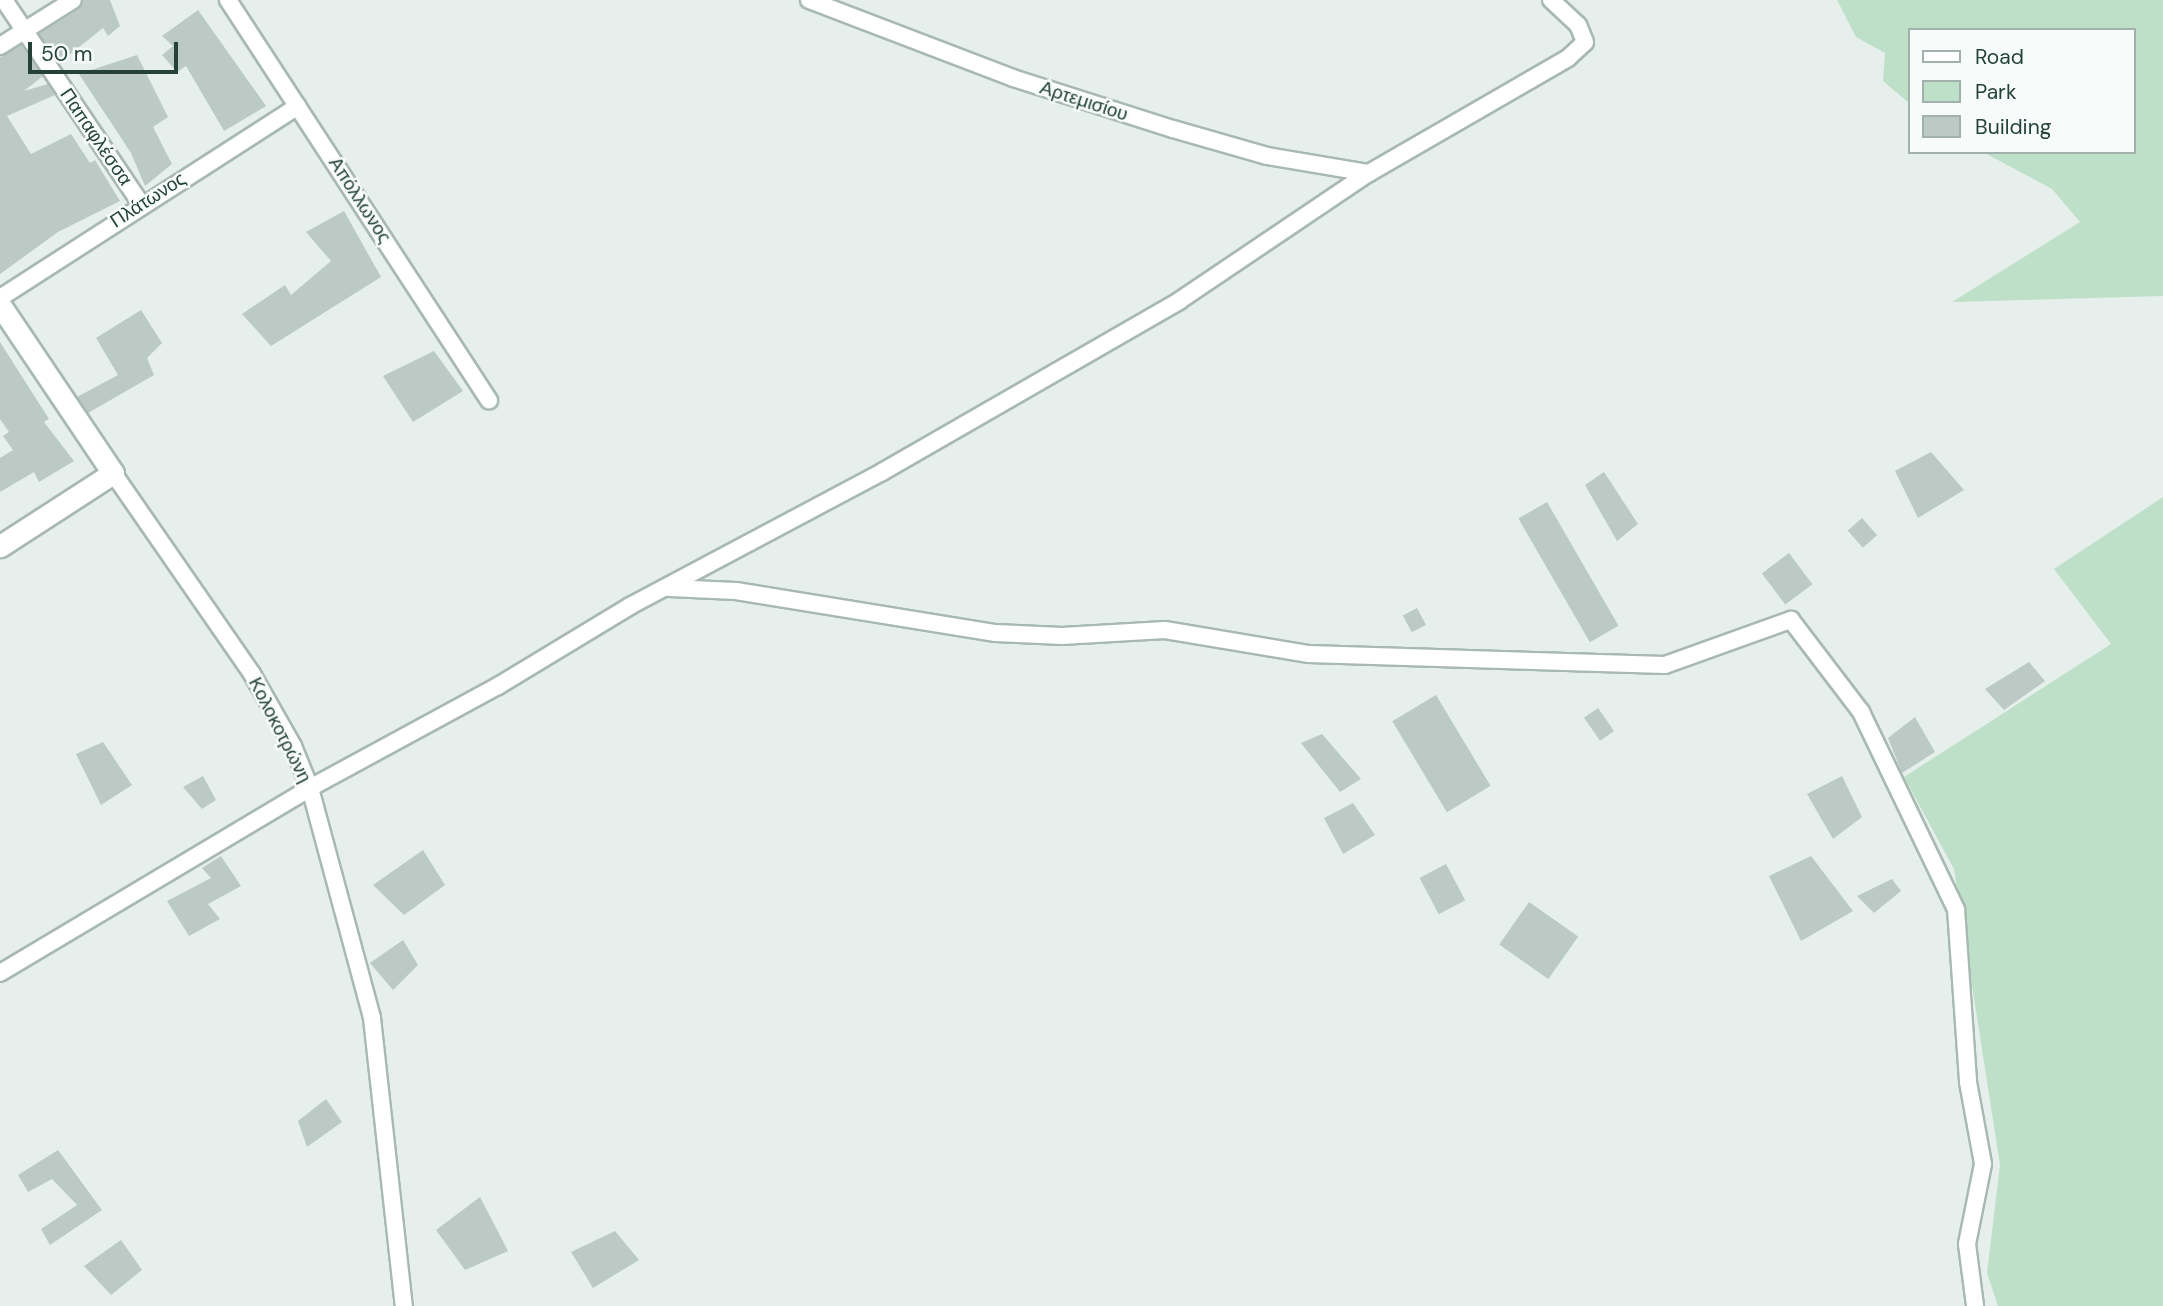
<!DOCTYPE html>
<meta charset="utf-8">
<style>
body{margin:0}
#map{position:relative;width:2163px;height:1306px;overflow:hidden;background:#e6efeb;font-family:"DM Sans",sans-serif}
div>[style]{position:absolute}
.green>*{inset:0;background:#bfe0c8}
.building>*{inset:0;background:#bbcac4;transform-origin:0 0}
.roads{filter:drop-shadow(2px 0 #a8b8b2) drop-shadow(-2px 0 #a8b8b2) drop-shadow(0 2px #a8b8b2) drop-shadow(0 -2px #a8b8b2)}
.minor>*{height:16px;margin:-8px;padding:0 8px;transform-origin:8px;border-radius:8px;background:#fff}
.tertiary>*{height:21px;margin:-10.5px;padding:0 10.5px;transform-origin:10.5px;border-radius:10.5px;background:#fff}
span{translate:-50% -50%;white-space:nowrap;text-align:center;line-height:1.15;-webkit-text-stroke:5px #f7fbf9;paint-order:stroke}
.street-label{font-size:19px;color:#24423a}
.legend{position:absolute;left:1908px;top:28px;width:228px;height:126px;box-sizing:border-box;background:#f7fbf9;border:2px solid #a3b1ad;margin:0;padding:9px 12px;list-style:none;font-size:21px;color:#24423a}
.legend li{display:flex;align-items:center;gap:14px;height:35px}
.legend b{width:35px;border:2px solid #a3b1ad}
.scale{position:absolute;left:28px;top:42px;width:150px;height:32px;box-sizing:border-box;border:4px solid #24423a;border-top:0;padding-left:9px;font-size:21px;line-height:24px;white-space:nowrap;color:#24423a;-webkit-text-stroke:5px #f7fbf9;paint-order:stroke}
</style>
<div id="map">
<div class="green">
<div style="clip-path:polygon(1837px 0,2163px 0,2163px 296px,1952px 302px,2080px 222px,2052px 189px,1983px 152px,2133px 152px,2133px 30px,1909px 30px,1909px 103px,1883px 81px,1885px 53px,1856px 37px)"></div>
<div style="clip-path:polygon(2163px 497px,2163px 1306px,1998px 1306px,1987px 1273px,2000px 1165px,1954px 869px,1904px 777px,2111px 644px,2054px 569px)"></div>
</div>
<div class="building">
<div style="clip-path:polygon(83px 0,110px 0,120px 26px,108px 36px,103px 28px,59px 63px,39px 34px,79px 9px)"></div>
<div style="clip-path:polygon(198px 10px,266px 106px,224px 131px,186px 66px,177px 72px,162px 55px,173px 46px,162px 36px)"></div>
<div style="clip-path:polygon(21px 45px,43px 76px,24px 91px,48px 84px,55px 95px,7px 116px,31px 154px,71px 134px,90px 163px,95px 160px,120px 201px,58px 232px,0 274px,0 57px)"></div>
<div style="clip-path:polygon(137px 55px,168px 117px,153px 127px,172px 164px,145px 186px,131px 153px,79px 74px)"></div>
<div style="clip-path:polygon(344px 211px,381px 277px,271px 346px,242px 314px,285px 285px,291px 295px,331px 261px,306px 232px)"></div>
<div style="clip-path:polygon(141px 310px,162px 343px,147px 358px,154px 375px,88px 413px,77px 397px,118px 375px,96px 338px)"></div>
<div style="clip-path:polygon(0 342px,49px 419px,44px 422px,74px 461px,39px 482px,34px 472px,0 492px,0 458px,13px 450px,3px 436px,9px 432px,0 419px)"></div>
<div style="clip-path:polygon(434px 351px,463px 391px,413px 422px,383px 376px)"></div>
<div style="clip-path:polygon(1931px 452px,1964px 490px,1918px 518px,1895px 471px)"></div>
<div style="clip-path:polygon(1604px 472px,1638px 524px,1617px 541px,1585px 485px)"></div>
<div style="left:1547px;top:502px;width:143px;height:33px;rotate:60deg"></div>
<div style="left:1862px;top:518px;width:23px;height:19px;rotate:49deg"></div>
<div style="left:1789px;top:553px;width:39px;height:34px;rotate:53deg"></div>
<div style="left:1417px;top:608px;width:19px;height:16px;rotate:62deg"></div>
<div style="clip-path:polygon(2029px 662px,2045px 681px,2004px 710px,1985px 689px)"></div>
<div style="left:1436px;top:695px;width:106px;height:51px;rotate:59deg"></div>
<div style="left:1598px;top:708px;width:28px;height:17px;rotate:55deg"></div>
<div style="clip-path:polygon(1915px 717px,1935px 752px,1902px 773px,1888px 738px)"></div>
<div style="clip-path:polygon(1322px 734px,1361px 779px,1340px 792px,1301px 743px)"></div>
<div style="clip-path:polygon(103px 742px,132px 785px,101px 805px,76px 754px)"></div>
<div style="clip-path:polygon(203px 776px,216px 800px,202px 809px,183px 787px)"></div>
<div style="clip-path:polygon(1842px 776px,1862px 817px,1833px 839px,1807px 794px)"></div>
<div style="clip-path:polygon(1353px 803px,1375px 835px,1343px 854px,1324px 818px)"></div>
<div style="clip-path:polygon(423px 850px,445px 885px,404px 915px,373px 885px)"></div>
<div style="clip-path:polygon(221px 856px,241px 886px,208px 904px,220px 919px,189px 936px,167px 901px,211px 878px,202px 868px)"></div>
<div style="clip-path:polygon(1811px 856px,1853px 911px,1801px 941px,1769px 876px)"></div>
<div style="left:1446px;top:864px;width:41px;height:30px;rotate:62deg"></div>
<div style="clip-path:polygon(1892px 879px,1901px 891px,1874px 913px,1857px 896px)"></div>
<div style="left:1529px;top:902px;width:60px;height:52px;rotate:35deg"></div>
<div style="clip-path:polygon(403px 940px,418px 965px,393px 990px,370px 963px)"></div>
<div style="clip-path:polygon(326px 1099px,342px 1122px,307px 1147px,298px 1121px)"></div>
<div style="clip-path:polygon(58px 1150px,102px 1210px,50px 1245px,41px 1229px,77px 1205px,52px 1179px,28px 1192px,18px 1175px)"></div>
<div style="clip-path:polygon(480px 1197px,508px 1251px,465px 1270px,436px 1230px)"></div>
<div style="clip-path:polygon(615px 1231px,639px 1260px,593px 1288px,571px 1252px)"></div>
<div style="clip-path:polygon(121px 1240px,142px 1270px,111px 1295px,84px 1266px)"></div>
</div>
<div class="roads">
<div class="minor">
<div style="left:4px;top:0;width:246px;rotate:56.1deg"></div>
<div style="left:228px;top:0;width:478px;rotate:56.9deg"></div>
<div style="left:809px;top:0;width:218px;rotate:20.9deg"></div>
<div style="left:1013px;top:78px;width:168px;rotate:17.7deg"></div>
<div style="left:1173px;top:129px;width:98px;rotate:16deg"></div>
<div style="left:1267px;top:156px;width:103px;rotate:9.5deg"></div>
<div style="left:0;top:46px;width:86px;rotate:-32.2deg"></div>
<div style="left:0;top:298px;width:354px;rotate:-32.8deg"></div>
<div style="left:113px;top:473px;width:244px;rotate:55.3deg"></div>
<div style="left:252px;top:674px;width:83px;rotate:60.3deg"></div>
<div style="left:293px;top:746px;width:45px;rotate:68deg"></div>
<div style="left:310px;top:788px;width:238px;rotate:74.9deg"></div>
<div style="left:372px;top:1018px;width:290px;rotate:83.7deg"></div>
<div style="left:669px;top:588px;width:67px;rotate:2.6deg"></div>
<div style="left:736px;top:591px;width:263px;rotate:9.2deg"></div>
<div style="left:996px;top:633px;width:66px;rotate:2.6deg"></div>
<div style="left:1062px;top:636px;width:103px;rotate:-3.3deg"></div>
<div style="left:1165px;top:630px;width:146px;rotate:9.5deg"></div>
<div style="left:1309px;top:654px;width:257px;rotate:1.8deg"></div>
<div style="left:1566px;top:662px;width:99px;rotate:1.7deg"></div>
<div style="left:1665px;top:665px;width:134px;rotate:-19.7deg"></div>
<div style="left:1791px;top:620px;width:116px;rotate:52.7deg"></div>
<div style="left:1861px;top:712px;width:219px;rotate:64.3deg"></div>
<div style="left:1956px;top:909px;width:173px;rotate:86deg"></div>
<div style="left:1968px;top:1082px;width:83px;rotate:79.6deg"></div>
<div style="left:1983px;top:1164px;width:82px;rotate:101.3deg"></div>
<div style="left:1967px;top:1244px;width:63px;rotate:82.6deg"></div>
<div style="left:0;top:973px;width:361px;rotate:-30.8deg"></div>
<div style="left:310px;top:788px;width:214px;rotate:-28.5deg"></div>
<div style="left:498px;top:686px;width:154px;rotate:-31.2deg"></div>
<div style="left:630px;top:606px;width:285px;rotate:-28deg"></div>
<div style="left:882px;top:472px;width:343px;rotate:-29.9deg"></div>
<div style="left:1179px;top:301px;width:229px;rotate:-34deg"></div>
<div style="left:1369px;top:173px;width:230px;rotate:-30deg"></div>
<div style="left:1568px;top:58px;width:23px;rotate:-43deg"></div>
<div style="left:1585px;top:42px;width:18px;rotate:-112deg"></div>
<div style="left:1578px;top:25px;width:37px;rotate:-137deg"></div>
</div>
<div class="tertiary">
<div style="left:0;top:305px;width:202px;rotate:56.1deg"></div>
<div style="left:113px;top:473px;width:135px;rotate:147.1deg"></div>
</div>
</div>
<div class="street-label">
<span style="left:1084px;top:101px;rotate:18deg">Αρτεμισίου</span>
<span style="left:96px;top:137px;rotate:56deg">Παπαφλέσσα</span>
<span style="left:148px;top:200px;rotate:-33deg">Πλάτωνος</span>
<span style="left:360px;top:200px;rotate:57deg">Απόλλωνος</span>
<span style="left:280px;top:730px;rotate:63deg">Κολοκοτρώνη</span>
</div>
<ul class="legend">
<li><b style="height:9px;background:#fff"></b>Road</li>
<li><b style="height:19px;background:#bfe0c8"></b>Park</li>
<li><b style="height:19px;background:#bbcac4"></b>Building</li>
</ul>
<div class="scale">50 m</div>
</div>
